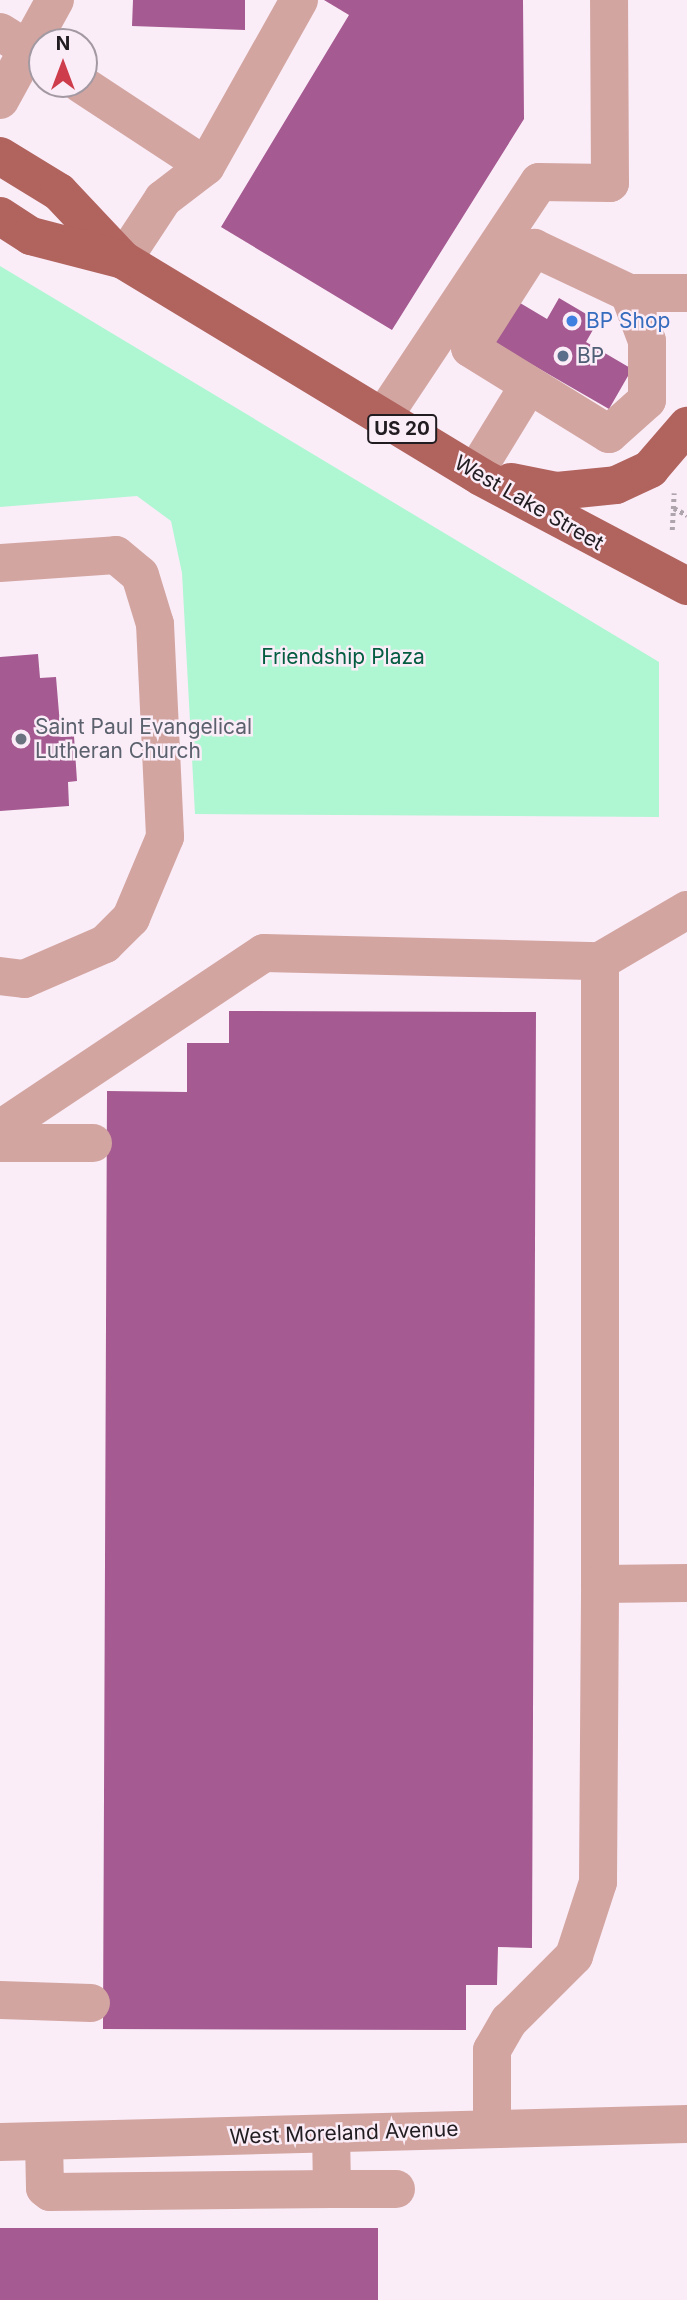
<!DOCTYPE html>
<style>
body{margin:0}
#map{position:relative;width:687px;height:2300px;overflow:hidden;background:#faedf8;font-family:Inter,sans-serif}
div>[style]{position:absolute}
.green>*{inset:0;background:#aff6d3}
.building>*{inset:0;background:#a55a91;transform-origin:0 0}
.path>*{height:4.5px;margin-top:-2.25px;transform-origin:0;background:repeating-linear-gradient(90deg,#aea4ac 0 3.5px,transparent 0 7px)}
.minor>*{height:38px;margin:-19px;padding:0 19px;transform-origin:19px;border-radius:19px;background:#d3a5a1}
.major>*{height:38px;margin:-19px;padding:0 19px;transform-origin:19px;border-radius:19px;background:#b1635e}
.dots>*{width:19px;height:19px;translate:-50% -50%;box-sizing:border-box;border:4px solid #faedf8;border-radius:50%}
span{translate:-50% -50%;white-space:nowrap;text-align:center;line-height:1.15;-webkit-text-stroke:5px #faedf8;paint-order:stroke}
.shield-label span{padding:2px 5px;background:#faedf8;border:2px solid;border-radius:5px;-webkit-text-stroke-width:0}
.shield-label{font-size:19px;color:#201c20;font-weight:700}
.shop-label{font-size:21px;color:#366cbe}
.left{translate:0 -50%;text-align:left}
.service-label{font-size:21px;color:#4e5e75}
.street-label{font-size:21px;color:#201c20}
.park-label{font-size:21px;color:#045d40}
.worship-label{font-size:21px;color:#5b616d}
.north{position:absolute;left:28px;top:28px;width:70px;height:70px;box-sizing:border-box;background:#faedf8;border:2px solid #a399a2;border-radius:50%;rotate:0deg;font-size:19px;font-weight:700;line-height:28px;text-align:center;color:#201c20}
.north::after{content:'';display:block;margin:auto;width:24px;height:32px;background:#ce3d4b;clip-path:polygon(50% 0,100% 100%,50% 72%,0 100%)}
</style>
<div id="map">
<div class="green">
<div style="clip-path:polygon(0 266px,659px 662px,659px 817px,195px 814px,182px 573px,171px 521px,137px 496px,0 507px)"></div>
</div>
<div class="building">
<div style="clip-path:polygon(133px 0,245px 0,245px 30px,132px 26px)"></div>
<div style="clip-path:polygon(324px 0,523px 0,524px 119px,392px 330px,221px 227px,349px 15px)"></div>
<div style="clip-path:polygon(510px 297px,547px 319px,559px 298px,598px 321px,586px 342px,632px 369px,609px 409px,486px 338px)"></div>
<div style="clip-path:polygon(38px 654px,40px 678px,56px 677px,61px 737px,74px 736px,77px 781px,68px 782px,69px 806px,0 811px,0 657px)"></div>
<div style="clip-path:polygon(229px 1011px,536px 1012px,532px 1948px,498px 1947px,497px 1985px,466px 1985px,466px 2030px,103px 2029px,107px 1091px,187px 1092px,187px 1043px,229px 1043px)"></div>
<div style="left:0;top:2228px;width:378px;height:72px"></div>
</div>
<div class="path">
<div style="left:674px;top:508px;width:15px;rotate:28deg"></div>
<div style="left:672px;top:530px;width:37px;rotate:-87deg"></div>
</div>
<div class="minor">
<div style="left:0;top:32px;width:49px;rotate:31.8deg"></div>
<div style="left:81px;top:84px;width:149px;rotate:33.3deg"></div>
<div style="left:0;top:100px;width:114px;rotate:-61.2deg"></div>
<div style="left:123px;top:260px;width:73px;rotate:-56.7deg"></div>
<div style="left:163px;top:199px;width:54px;rotate:-37.5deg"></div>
<div style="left:206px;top:166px;width:190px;rotate:-60.7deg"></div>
<div style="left:629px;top:293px;width:51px;rotate:69.4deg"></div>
<div style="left:647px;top:341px;width:59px;rotate:90deg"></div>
<div style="left:647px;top:400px;width:51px;rotate:138.2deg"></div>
<div style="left:609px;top:434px;width:163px;rotate:-148.3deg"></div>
<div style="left:470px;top:348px;width:119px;rotate:-57.4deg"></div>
<div style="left:534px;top:248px;width:105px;rotate:25.3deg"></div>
<div style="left:629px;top:293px;width:58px"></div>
<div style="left:383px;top:417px;width:282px;rotate:-56.4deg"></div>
<div style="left:539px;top:182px;width:71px;rotate:0.8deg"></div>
<div style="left:610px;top:183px;width:183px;rotate:-90.3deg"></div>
<div style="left:475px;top:473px;width:103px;rotate:-58.5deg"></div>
<div style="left:0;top:563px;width:116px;rotate:-3.9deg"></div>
<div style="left:116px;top:555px;width:31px;rotate:40deg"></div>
<div style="left:140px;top:575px;width:51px;rotate:73deg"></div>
<div style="left:155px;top:624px;width:213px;rotate:87.3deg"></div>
<div style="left:165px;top:837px;width:88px;rotate:112.8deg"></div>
<div style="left:131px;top:918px;width:37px;rotate:135deg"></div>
<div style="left:105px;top:944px;width:88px;rotate:156.6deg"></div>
<div style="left:24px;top:979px;width:24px;rotate:-173deg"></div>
<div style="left:600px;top:961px;width:623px;rotate:90deg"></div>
<div style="left:600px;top:1584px;width:87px;rotate:-0.7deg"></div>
<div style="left:0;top:1129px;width:317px;rotate:-33.7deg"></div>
<div style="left:264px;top:953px;width:336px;rotate:1.4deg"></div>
<div style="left:600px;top:961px;width:101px;rotate:-30.4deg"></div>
<div style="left:0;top:1143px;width:93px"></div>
<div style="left:0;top:2000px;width:91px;rotate:1.9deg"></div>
<div style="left:492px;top:2129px;width:79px;rotate:-90deg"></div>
<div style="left:492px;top:2050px;width:34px;rotate:-60deg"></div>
<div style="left:509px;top:2021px;width:92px;rotate:-45deg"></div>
<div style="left:574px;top:1956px;width:78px;rotate:-72deg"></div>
<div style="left:598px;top:1882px;width:298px;rotate:-89.6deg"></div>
<div style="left:44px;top:2141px;width:47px;rotate:88.8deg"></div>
<div style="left:45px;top:2188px;width:6px;rotate:39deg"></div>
<div style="left:50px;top:2192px;width:282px;rotate:-0.6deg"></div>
<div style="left:332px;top:2189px;width:55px;rotate:-91deg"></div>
<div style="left:0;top:2142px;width:687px;rotate:-1.5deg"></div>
<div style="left:332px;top:2189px;width:64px"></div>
</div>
<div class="major">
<div style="left:0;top:156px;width:69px;rotate:31.4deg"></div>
<div style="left:59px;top:192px;width:93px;rotate:46.7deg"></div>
<div style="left:123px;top:260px;width:419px;rotate:31.2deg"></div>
<div style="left:481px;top:477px;width:233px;rotate:27.9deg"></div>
<div style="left:0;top:216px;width:37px;rotate:33deg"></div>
<div style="left:31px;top:236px;width:95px;rotate:14.6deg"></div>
<div style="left:511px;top:482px;width:47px;rotate:11.1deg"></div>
<div style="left:557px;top:491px;width:59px;rotate:-5.8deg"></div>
<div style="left:616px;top:485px;width:38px;rotate:-25deg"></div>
<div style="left:650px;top:469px;width:57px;rotate:-49.3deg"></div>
</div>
<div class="dots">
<div style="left:572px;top:321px;background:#3f7fe0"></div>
<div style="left:563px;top:356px;background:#5c6f8a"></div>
<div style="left:21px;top:739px;background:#6b7280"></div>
</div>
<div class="shield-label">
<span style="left:402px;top:429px">US 20</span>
</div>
<div class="shop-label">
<span class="left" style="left:586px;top:321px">BP Shop</span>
</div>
<div class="service-label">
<span class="left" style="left:577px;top:356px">BP</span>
</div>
<div class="street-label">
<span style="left:529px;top:503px;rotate:30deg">West Lake Street</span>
<span style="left:344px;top:2133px;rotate:-2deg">West Moreland Avenue</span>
</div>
<div class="park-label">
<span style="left:343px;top:657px">Friendship Plaza</span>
</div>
<div class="worship-label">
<span class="left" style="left:35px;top:739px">Saint Paul Evangelical<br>Lutheran Church</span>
</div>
<div class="north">N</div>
</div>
